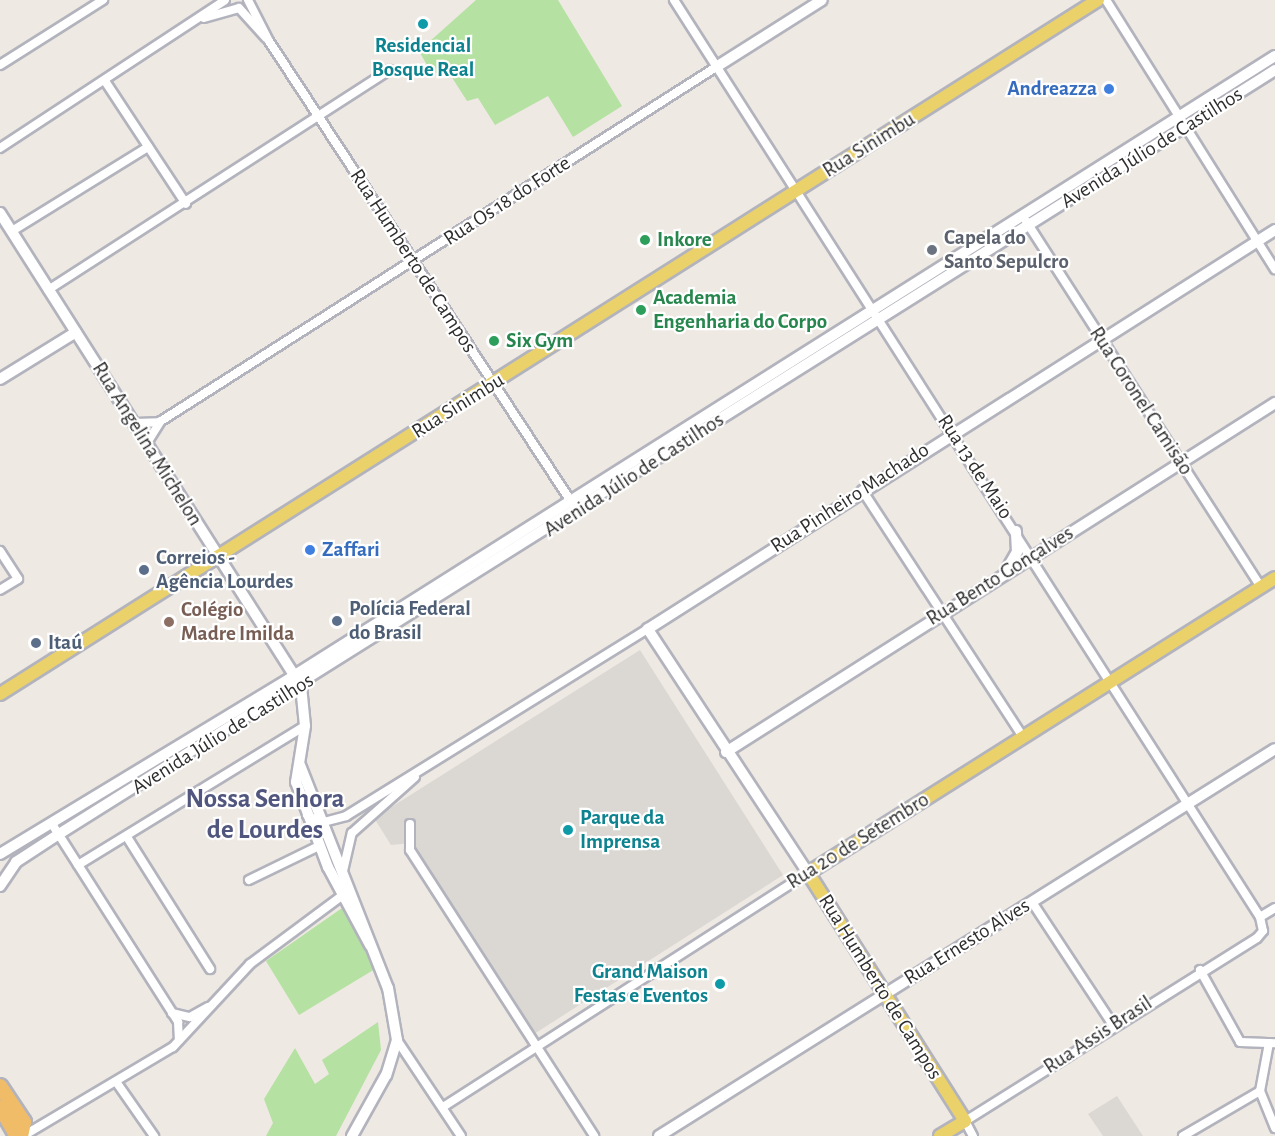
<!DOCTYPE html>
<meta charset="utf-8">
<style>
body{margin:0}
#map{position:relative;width:1275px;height:1136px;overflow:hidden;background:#eee9e2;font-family:"Alegreya Sans",sans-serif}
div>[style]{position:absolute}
.green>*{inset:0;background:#b5e1a2}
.plaza>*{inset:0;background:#dbd8d4}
.roads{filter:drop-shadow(2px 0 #b2b3bd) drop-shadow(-2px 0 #b2b3bd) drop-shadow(0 2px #b2b3bd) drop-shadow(0 -2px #b2b3bd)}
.minor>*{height:8px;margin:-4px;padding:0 4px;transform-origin:4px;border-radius:4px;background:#fff}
.tertiary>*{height:10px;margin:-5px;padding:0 5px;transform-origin:5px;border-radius:5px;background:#fff}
.secondary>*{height:10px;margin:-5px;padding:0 5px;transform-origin:5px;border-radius:5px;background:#fff}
.primary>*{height:12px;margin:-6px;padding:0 6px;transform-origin:6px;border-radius:6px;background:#ead16a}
.trunk>*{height:14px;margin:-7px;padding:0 7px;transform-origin:7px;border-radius:7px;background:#f0bc68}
.dots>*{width:16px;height:16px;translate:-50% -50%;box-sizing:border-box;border:3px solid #fff;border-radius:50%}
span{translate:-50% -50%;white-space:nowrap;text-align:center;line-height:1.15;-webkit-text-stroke:4.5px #fff;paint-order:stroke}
.culture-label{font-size:21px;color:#0d838f;font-weight:700}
.left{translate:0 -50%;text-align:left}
.right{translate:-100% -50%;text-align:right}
.shop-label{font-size:21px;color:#366cbe;font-weight:700}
.street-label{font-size:21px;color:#2e2e2e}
.worship-label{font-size:21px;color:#5b616d;font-weight:700}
.leisure-label{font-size:21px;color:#27864d;font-weight:700}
.service-label{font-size:21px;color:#4e5e75;font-weight:700}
.education-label{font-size:21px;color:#785e54;font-weight:700}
.district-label{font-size:27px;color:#50567d;font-weight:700}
</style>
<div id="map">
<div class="green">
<div style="clip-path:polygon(476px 0,558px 0,622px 106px,573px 137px,548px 96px,495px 125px,478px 98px,467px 101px,451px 76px,431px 72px,419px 51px)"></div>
<div style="clip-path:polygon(345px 906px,375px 969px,299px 1015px,266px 961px)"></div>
<div style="clip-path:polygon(378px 1022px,381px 1050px,336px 1136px,266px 1136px,273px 1123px,264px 1099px,295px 1048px,315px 1084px,329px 1074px,322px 1060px)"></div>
</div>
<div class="plaza">
<div style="clip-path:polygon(640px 650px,783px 875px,534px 1034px,412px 843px,391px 845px,374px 818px)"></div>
<div style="clip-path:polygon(1117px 1096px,1143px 1136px,1103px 1136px,1088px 1114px)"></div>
</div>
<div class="roads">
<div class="minor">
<div style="left:248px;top:0;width:46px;rotate:62.9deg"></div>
<div style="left:269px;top:41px;width:552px;rotate:56.74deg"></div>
<div style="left:674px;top:0;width:1088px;rotate:57.42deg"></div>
<div style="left:1260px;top:917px;width:14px;rotate:78deg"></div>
<div style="left:1263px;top:931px;width:9px;rotate:131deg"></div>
<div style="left:1257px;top:938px;width:345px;rotate:147.9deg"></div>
<div style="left:965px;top:1121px;width:17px;rotate:62deg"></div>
<div style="left:1106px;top:0;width:318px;rotate:57.9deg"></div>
<div style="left:204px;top:18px;width:36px;rotate:-16deg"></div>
<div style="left:239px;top:8px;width:40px;rotate:48deg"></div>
<div style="left:0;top:65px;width:122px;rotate:-32.3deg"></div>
<div style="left:105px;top:81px;width:147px;rotate:56.6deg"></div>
<div style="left:0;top:148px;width:269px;rotate:-33.3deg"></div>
<div style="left:1026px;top:221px;width:435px;rotate:57.3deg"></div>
<div style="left:12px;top:231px;width:160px;rotate:-31.7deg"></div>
<div style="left:48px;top:290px;width:406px;rotate:-32.8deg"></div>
<div style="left:135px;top:423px;width:24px;rotate:-2deg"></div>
<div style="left:147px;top:443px;width:26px;rotate:-58deg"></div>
<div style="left:161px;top:421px;width:658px;rotate:-32.53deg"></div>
<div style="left:862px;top:490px;width:295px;rotate:56.9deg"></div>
<div style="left:0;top:551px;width:33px;rotate:57deg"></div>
<div style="left:18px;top:579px;width:21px;rotate:149deg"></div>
<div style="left:307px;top:815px;width:15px;rotate:32deg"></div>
<div style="left:320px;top:823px;width:27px;rotate:-15deg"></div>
<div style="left:346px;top:816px;width:355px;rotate:-31.8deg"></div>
<div style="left:52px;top:824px;width:235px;rotate:57.5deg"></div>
<div style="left:178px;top:1022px;width:18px;rotate:87deg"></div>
<div style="left:410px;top:824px;width:26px;rotate:90deg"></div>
<div style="left:410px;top:850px;width:340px;rotate:57.2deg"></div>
<div style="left:127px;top:837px;width:156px;rotate:57.8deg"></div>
<div style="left:78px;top:865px;width:266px;rotate:-31.5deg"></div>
<div style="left:343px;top:871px;width:39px;rotate:-77deg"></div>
<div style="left:352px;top:833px;width:84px;rotate:-41.6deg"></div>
<div style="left:249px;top:880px;width:78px;rotate:-25.9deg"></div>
<div style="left:1032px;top:902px;width:147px;rotate:56.6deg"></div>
<div style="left:1260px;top:917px;width:17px;rotate:-31deg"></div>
<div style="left:1200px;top:970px;width:82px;rotate:60.9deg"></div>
<div style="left:1240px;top:1042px;width:35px;rotate:2deg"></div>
<div style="left:172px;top:1013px;width:18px;rotate:13deg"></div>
<div style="left:190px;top:1017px;width:21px;rotate:-29deg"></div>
<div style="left:397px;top:1040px;width:115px;rotate:56.3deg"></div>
<div style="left:1269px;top:1043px;width:49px;rotate:100.6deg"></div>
<div style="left:1260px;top:1091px;width:40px;rotate:68deg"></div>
<div style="left:117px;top:1083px;width:65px;rotate:55.1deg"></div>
<div style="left:443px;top:1107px;width:434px;rotate:-32.7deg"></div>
<div style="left:23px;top:1136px;width:174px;rotate:-30.7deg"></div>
<div style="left:173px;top:1047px;width:113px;rotate:-47.1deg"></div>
<div style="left:250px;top:964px;width:121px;rotate:-36.6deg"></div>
<div style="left:1183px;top:1136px;width:89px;rotate:-30.3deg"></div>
</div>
<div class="tertiary">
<div style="left:716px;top:67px;width:125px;rotate:-32.3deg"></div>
<div style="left:1007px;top:569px;width:20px;rotate:-60deg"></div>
<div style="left:1017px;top:552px;width:21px;rotate:-93deg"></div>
<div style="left:726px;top:752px;width:651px;rotate:-32.44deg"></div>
<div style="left:0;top:854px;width:345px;rotate:-31.2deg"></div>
<div style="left:295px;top:675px;width:1159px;rotate:-32.28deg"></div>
<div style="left:808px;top:873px;width:292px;rotate:-123.3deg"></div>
<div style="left:648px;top:629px;width:743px;rotate:-32.47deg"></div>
<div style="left:0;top:886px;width:29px;rotate:-56deg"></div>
<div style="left:16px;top:862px;width:51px;rotate:-33.1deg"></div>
<div style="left:59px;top:834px;width:1436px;rotate:-32.14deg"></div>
<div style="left:659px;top:1136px;width:727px;rotate:-32.14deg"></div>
</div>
<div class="secondary">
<div style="left:0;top:213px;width:561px;rotate:57.53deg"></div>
<div style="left:301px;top:686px;width:40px;rotate:84.3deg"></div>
<div style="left:305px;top:726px;width:57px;rotate:99.1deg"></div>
<div style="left:296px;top:782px;width:91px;rotate:69.4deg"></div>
<div style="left:328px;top:867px;width:89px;rotate:61.7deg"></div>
<div style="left:0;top:379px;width:89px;rotate:-31.7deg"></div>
<div style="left:300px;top:765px;width:240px;rotate:68.5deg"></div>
<div style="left:388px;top:988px;width:53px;rotate:80.2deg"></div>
<div style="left:397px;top:1040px;width:37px;rotate:107deg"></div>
<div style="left:386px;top:1075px;width:70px;rotate:119.1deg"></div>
</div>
<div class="primary">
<div style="left:0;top:694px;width:1299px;rotate:-32.3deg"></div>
<div style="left:940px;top:1136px;width:29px;rotate:-31deg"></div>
<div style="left:965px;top:1121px;width:294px;rotate:-122.3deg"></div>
<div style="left:808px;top:873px;width:552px;rotate:-32.28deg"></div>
</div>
<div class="trunk">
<div style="left:0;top:1086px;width:43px;rotate:56.3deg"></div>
<div style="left:24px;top:1122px;width:14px;rotate:102deg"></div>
<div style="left:0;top:1107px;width:34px;rotate:60deg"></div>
</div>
</div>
<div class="dots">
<div style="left:423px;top:24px;background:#0f9aa8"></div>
<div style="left:1109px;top:89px;background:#3f7fe0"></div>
<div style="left:645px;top:240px;background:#2e9e5b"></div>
<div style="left:932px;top:250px;background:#6b7280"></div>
<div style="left:641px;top:310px;background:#2e9e5b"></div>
<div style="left:494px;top:341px;background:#2e9e5b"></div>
<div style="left:310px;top:550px;background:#3f7fe0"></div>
<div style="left:144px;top:570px;background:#5c6f8a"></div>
<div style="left:337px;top:621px;background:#5c6f8a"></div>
<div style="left:169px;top:622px;background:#8d6e63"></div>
<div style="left:36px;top:643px;background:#5c6f8a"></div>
<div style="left:568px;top:830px;background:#0f9aa8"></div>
<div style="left:720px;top:984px;background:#0f9aa8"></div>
</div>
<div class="culture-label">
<span style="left:423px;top:58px">Residencial<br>Bosque Real</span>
<span class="left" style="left:580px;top:830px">Parque da<br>Imprensa</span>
<span class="right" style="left:708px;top:984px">Grand Maison<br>Festas e Eventos</span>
</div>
<div class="shop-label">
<span class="right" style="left:1097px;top:89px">Andreazza</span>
<span class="left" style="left:322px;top:550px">Zaffari</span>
</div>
<div class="street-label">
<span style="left:869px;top:145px;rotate:-32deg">Rua Sinimbu</span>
<span style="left:1152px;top:148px;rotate:-32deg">Avenida Júlio de Castilhos</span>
<span style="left:507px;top:201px;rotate:-33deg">Rua Os 18 do Forte</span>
<span style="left:413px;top:261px;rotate:57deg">Rua Humberto de Campos</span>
<span style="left:1141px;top:401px;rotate:57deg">Rua Coronel Camisão</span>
<span style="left:458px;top:406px;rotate:-32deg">Rua Sinimbu</span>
<span style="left:147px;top:444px;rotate:58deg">Rua Angelina Michelon</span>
<span style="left:975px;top:467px;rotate:57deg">Rua 13 de Maio</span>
<span style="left:634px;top:475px;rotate:-33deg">Avenida Júlio de Castilhos</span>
<span style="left:850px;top:498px;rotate:-33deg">Rua Pinheiro Machado</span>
<span style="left:1000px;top:576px;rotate:-32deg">Rua Bento Gonçalves</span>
<span style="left:223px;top:734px;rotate:-32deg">Avenida Júlio de Castilhos</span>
<span style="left:858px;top:841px;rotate:-32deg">Rua 20 de Setembro</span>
<span style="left:967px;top:942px;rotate:-32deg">Rua Ernesto Alves</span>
<span style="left:880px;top:987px;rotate:58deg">Rua Humberto de Campos</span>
<span style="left:1098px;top:1035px;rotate:-33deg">Rua Assis Brasil</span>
</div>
<div class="worship-label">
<span class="left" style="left:944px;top:250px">Capela do<br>Santo Sepulcro</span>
</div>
<div class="leisure-label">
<span class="left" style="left:657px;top:240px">Inkore</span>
<span class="left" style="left:653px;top:310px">Academia<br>Engenharia do Corpo</span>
<span class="left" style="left:506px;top:341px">Six Gym</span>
</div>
<div class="service-label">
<span class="left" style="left:156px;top:570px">Correios -<br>Agência Lourdes</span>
<span class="left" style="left:349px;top:621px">Polícia Federal<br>do Brasil</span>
<span class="left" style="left:48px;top:643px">Itaú</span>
</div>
<div class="education-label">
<span class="left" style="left:181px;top:622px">Colégio<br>Madre Imilda</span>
</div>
<div class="district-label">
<span style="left:265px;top:814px">Nossa Senhora<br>de Lourdes</span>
</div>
</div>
